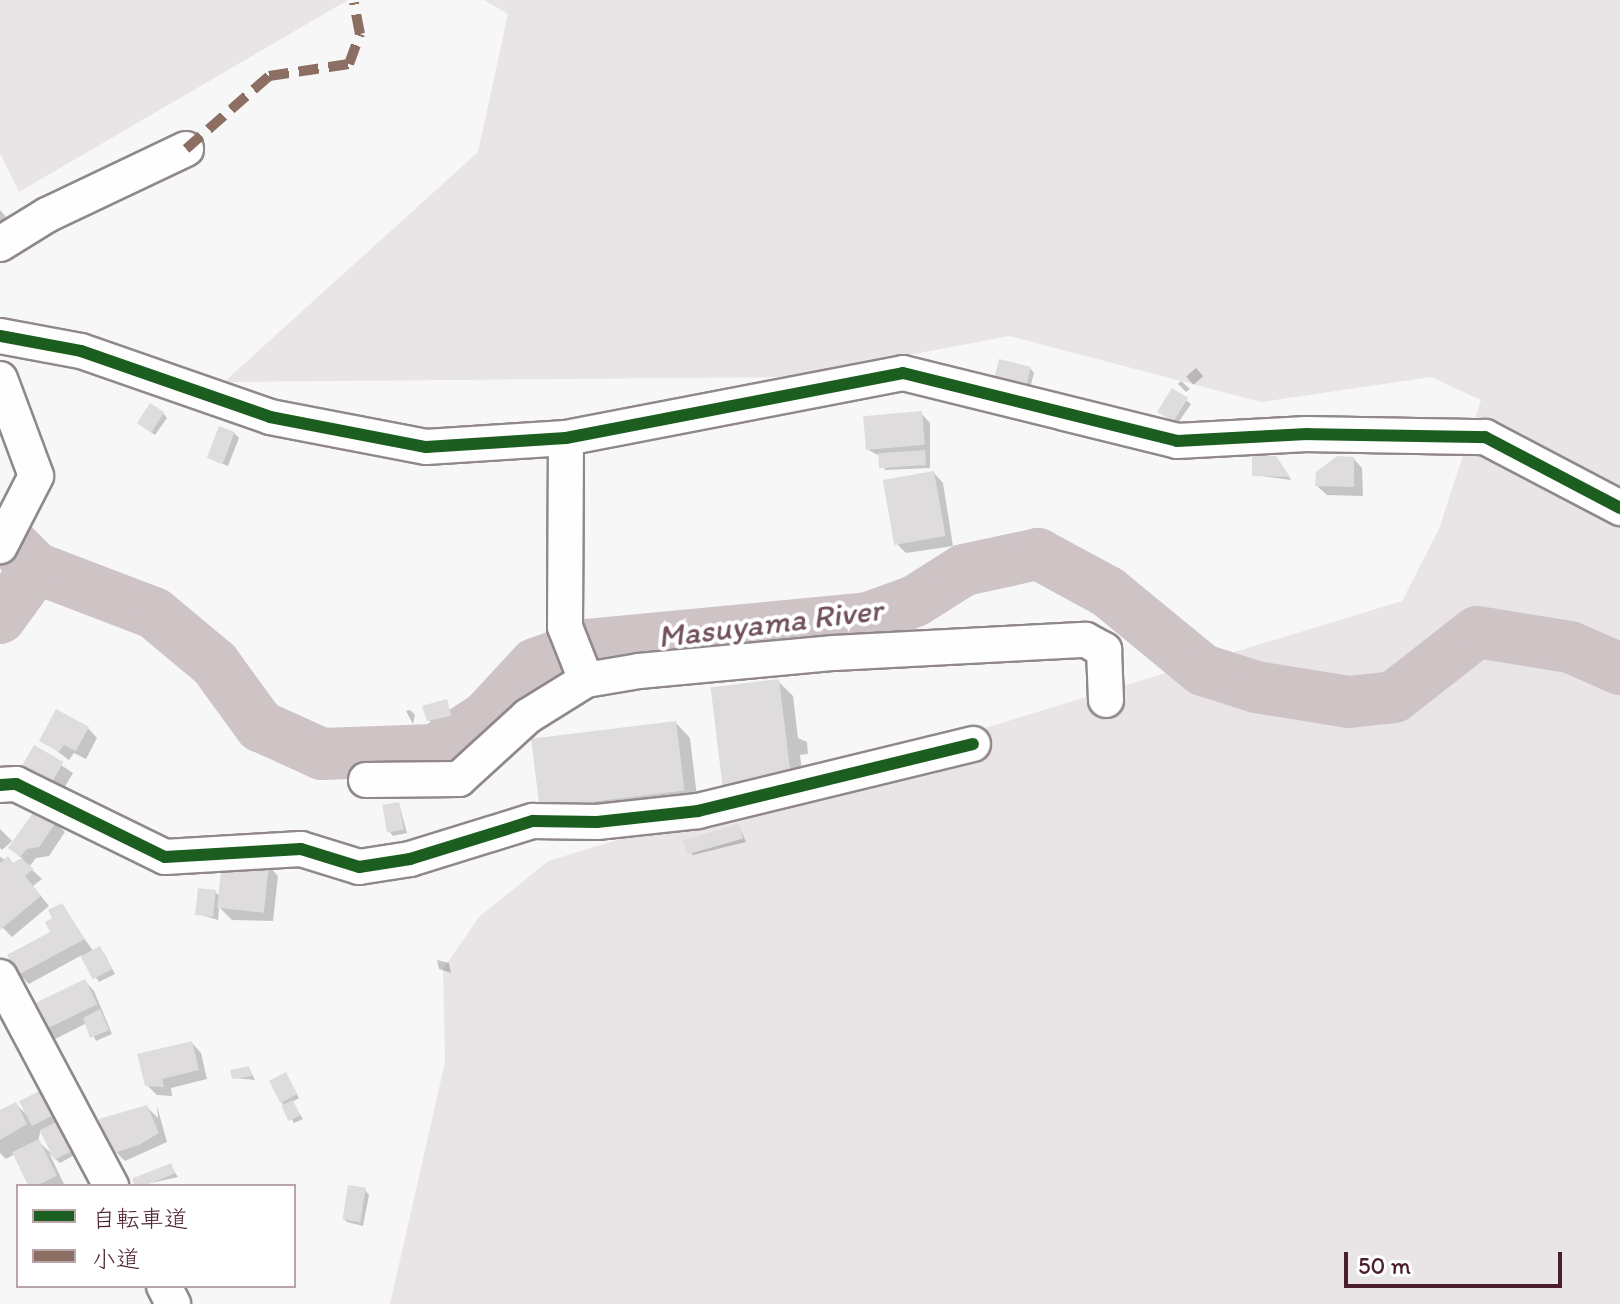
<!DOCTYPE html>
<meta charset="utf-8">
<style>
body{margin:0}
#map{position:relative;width:1620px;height:1304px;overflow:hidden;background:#f7f7f7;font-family:Itim,"Klee One",sans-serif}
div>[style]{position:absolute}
.green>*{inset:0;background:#e9e5e6}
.shadow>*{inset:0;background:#0003;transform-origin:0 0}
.river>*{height:52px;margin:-26px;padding:0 26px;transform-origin:26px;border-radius:26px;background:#cec3c5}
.building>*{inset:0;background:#dedcdc;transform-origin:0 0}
.roads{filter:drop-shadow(2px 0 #90888a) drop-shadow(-2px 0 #90888a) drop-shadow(0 2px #90888a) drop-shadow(0 -2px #90888a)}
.street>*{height:34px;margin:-17px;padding:0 17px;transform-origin:17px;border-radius:17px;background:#fefefe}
.quiet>*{height:10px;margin-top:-5px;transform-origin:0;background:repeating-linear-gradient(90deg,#8d6e63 0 20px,transparent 0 30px)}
.cycleway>*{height:12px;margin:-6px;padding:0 6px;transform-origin:6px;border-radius:6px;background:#1b5e20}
span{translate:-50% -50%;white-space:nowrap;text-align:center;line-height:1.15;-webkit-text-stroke:8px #fff;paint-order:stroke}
.water-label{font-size:32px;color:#72515a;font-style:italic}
.legend{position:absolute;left:16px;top:1184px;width:280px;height:104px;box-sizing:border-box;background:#fff;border:2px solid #b7a5aa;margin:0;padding:10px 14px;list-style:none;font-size:24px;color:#4a1f2b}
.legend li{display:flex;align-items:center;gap:16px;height:40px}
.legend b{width:40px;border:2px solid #b7a5aa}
.scale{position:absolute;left:1344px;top:1252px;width:218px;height:36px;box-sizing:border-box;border:4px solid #4a1f2b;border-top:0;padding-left:10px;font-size:24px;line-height:28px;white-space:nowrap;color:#4a1f2b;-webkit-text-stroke:6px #fff;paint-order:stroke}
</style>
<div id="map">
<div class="green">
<div style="clip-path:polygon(0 0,348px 0,19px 192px,0 153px)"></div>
<div style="clip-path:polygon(484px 0,1620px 0,1620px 1304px,390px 1304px,445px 1062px,443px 969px,479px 917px,548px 861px,1402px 601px,1439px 529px,1481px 400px,1431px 377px,1261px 402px,1009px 336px,794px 377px,224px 382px,478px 152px,508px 14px)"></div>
</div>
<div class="shadow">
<div style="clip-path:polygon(0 210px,7px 218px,0 224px)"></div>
<div style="clip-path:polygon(1030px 368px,1034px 373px,1030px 388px,996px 377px)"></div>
<div style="left:1196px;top:368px;width:11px;height:13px;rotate:49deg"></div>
<div style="clip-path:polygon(1181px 381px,1190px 389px,1186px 392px,1178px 384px)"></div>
<div style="clip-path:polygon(1186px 400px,1191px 404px,1177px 424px,1159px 412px)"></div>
<div style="clip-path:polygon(163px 413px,167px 418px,155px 435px,142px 426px)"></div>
<div style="clip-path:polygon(921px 413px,930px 423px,930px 468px,885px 470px,881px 457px,865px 448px)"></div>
<div style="clip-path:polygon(234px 433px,239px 438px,228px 466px,215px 461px,211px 457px)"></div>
<div style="clip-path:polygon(1353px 458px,1362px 468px,1363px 496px,1327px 495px,1317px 486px)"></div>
<div style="clip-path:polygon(1280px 463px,1291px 480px,1254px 475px)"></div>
<div style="clip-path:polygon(934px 473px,943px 483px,953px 546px,906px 553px,896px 543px)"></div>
<div style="clip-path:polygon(778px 681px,793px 696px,798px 738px,807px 742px,808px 754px,800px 755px,805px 793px,738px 800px,724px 786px)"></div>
<div style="clip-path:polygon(446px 702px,454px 720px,433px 725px,429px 720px)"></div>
<div style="clip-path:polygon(410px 710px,415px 715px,413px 724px,406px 711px)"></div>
<div style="clip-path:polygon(676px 723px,690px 738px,698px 805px,555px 817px,541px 803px)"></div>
<div style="clip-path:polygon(88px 728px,97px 738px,86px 759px,74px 753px,69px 760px,42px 740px)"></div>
<div style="clip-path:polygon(34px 747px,73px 773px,57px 800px)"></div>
<div style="clip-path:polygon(399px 804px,407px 833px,393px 836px,389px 831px)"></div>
<div style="clip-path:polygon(56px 823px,65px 832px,49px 856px,36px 858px,29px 867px,42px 879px,33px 886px,49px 906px,12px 937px,0 925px,0 857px,14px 865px,23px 859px,10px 848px)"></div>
<div style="clip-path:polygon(739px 826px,746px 842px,693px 855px,689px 851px)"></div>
<div style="clip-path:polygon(0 829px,12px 841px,2px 850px,0 848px)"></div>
<div style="clip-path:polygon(269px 866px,278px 876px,273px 921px,232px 920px,219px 907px,218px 920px,198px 914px,215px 892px,223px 899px)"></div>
<div style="clip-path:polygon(61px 906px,94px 952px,104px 953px,115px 974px,99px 982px,82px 955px,29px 984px,19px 974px,53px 933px)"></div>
<div style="clip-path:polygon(437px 960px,449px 963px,451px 973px,439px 969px)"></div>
<div style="clip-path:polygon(85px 981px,94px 991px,112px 1034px,96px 1041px,87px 1023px,55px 1039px,45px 1029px)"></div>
<div style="clip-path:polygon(192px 1043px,201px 1053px,207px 1079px,171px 1088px,172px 1096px,157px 1095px,147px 1085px)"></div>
<div style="clip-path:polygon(249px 1068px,255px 1080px,234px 1078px)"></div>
<div style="clip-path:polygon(285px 1074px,299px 1098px,292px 1102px,303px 1119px,294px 1123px,281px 1101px)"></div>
<div style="clip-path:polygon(evenodd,44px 1090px,78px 1153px,60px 1163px,49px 1153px,65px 1186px,29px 1186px,15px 1154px,6px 1159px,0 1153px,0 1112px,16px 1104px,29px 1117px,44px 1090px,41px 1129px,54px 1155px,54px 1156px,38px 1141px,41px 1129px)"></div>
<div style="clip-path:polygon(157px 1106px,167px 1142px,125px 1161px,116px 1152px,147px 1107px,158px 1118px)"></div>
<div style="clip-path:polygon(171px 1166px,178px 1177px,137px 1186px,134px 1178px)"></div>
<div style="clip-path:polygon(365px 1190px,369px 1195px,363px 1226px,347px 1222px,343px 1218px)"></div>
</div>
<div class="river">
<div style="left:0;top:532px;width:51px;rotate:45deg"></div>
<div style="left:36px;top:568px;width:126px;rotate:20.9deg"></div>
<div style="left:154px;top:613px;width:80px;rotate:39.9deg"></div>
<div style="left:215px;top:664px;width:77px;rotate:54deg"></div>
<div style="left:260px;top:726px;width:68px;rotate:24.3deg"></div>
<div style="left:322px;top:754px;width:113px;rotate:-2deg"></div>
<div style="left:435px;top:750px;width:61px;rotate:-32.9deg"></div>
<div style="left:486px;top:717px;width:72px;rotate:-47.2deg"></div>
<div style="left:535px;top:664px;width:56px;rotate:-19.7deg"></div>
<div style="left:588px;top:645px;width:281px;rotate:-5.5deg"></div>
<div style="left:868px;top:618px;width:50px;rotate:-19.9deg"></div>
<div style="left:915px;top:601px;width:58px;rotate:-32.3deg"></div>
<div style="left:964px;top:570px;width:76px;rotate:-12.2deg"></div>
<div style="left:1038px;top:554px;width:80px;rotate:28.5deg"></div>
<div style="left:1108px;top:592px;width:123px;rotate:39.4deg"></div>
<div style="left:1203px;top:670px;width:56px;rotate:17.8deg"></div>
<div style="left:1256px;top:687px;width:94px;rotate:9.2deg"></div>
<div style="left:1349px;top:702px;width:45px;rotate:-6.3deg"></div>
<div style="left:1394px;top:697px;width:105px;rotate:-38.1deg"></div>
<div style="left:1477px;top:632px;width:94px;rotate:9.2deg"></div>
<div style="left:1570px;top:647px;width:55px;rotate:23.7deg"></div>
<div style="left:0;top:618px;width:62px;rotate:-54.2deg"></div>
</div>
<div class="building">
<div style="left:999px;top:359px;width:33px;height:19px;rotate:14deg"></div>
<div style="left:1172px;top:388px;width:19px;height:28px;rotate:32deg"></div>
<div style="left:150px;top:403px;width:17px;height:24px;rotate:33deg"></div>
<div style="left:922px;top:411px;width:34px;height:59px;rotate:85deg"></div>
<div style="left:219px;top:426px;width:17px;height:34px;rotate:21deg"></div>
<div style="left:925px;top:450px;width:15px;height:47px;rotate:86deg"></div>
<div style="clip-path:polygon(1252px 456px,1276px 456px,1290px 477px,1252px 476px)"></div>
<div style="clip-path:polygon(1337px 456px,1354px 457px,1354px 487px,1315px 486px,1316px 472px)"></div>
<div style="left:934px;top:471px;width:66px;height:52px;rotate:80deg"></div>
<div style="left:779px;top:679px;width:100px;height:69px;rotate:83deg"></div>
<div style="clip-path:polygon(447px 699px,451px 716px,427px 721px,422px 706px)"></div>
<div style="clip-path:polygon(56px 709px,89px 727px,76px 751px,64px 745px,59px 752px,39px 741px)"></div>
<div style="left:676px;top:721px;width:70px;height:146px;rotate:83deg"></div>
<div style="left:34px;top:745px;width:34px;height:34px;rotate:30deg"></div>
<div style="left:399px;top:802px;width:28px;height:17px;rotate:80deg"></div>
<div style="clip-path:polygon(35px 810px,57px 821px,39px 847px,27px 849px,20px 857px,8px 848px)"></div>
<div style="left:739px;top:824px;width:15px;height:58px;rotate:74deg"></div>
<div style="clip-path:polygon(8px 856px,13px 863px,21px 858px,34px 869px,25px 876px,41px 896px,0 930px,0 863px)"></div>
<div style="left:269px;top:864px;width:49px;height:47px;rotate:96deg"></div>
<div style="left:198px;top:888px;width:18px;height:27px;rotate:6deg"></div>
<div style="clip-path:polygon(62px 903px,85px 939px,18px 975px,7px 955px,50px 932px,45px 922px,52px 918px,48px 910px)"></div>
<div style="left:100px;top:946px;width:26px;height:22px;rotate:62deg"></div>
<div style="left:85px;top:979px;width:28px;height:59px;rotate:64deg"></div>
<div style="clip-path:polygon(100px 1009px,109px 1030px,90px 1038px,83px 1018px)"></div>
<div style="clip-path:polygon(192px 1041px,199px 1070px,162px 1079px,164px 1087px,145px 1086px,137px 1054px)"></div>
<div style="clip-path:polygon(249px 1066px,252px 1076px,232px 1079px,230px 1070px)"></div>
<div style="left:286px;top:1072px;width:25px;height:19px;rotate:63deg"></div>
<div style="left:45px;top:1088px;width:28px;height:29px;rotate:63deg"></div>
<div style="left:293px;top:1100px;width:17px;height:13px;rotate:65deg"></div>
<div style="clip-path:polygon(16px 1102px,27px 1124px,0 1140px,0 1110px)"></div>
<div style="clip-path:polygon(147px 1105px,159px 1133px,139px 1145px,114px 1153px,108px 1149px,99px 1119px)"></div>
<div style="left:60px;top:1120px;width:33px;height:23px;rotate:63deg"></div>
<div style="left:39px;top:1139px;width:41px;height:30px;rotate:64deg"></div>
<div style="left:171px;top:1163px;width:11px;height:42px;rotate:68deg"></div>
<div style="left:348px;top:1185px;width:18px;height:35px;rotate:9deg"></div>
</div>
<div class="roads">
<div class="street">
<div style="left:0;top:244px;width:55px;rotate:-31.7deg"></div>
<div style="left:47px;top:215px;width:154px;rotate:-25.4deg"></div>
<div style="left:0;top:336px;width:82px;rotate:10.5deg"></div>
<div style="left:81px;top:351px;width:200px;rotate:19.2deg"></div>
<div style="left:270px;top:417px;width:159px;rotate:10.9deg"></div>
<div style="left:426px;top:447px;width:140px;rotate:-3.7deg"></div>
<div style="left:566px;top:438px;width:343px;rotate:-10.9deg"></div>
<div style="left:903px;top:373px;width:282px;rotate:13.9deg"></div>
<div style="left:1177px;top:441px;width:130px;rotate:-3.1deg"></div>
<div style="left:1307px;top:434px;width:178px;rotate:1deg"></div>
<div style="left:1485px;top:437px;width:153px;rotate:27.7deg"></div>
<div style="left:0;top:379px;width:103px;rotate:69.6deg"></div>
<div style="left:36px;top:476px;width:79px;rotate:117.2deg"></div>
<div style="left:566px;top:438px;width:189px;rotate:90.3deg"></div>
<div style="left:565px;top:627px;width:57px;rotate:68.4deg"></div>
<div style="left:366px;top:780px;width:93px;rotate:-0.6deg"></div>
<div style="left:459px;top:779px;width:93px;rotate:-42.4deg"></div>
<div style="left:528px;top:716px;width:68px;rotate:-31.8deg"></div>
<div style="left:586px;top:680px;width:54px;rotate:-9.6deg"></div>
<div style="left:639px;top:671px;width:196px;rotate:-5.3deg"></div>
<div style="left:834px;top:653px;width:252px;rotate:-3deg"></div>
<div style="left:1086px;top:640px;width:21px;rotate:29deg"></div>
<div style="left:1104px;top:650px;width:50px;rotate:87.7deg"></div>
<div style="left:0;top:785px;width:16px;rotate:-4deg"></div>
<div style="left:16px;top:784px;width:166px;rotate:26.1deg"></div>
<div style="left:165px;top:857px;width:136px;rotate:-3.4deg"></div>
<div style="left:301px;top:849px;width:61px;rotate:17.2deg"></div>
<div style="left:359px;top:867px;width:52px;rotate:-8.9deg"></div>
<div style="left:410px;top:859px;width:129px;rotate:-17.2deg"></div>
<div style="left:533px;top:821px;width:64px;rotate:0.9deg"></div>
<div style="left:597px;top:822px;width:102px;rotate:-6.2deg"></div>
<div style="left:698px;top:811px;width:283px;rotate:-13.7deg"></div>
<div style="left:0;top:977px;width:237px;rotate:62deg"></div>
<div style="left:164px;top:1286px;width:20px;rotate:63deg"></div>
</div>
</div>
<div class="quiet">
<div style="left:186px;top:149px;width:111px;rotate:-41.3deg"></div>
<div style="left:269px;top:76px;width:81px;rotate:-8.5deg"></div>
<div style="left:349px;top:64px;width:32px;rotate:-70deg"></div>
<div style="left:360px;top:34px;width:32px;rotate:-101deg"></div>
</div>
<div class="cycleway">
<div style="left:0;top:336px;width:82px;rotate:10.5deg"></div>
<div style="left:81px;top:351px;width:200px;rotate:19.2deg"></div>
<div style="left:270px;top:417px;width:159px;rotate:10.9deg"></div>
<div style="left:426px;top:447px;width:140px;rotate:-3.7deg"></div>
<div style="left:566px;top:438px;width:343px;rotate:-10.9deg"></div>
<div style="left:903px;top:373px;width:282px;rotate:13.9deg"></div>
<div style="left:1177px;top:441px;width:130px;rotate:-3.1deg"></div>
<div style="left:1307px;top:434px;width:178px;rotate:1deg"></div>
<div style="left:1485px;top:437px;width:153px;rotate:27.7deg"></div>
<div style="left:0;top:785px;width:16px;rotate:-4deg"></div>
<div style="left:16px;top:784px;width:166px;rotate:26.1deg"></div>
<div style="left:165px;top:857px;width:136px;rotate:-3.4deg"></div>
<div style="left:301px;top:849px;width:61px;rotate:17.2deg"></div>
<div style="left:359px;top:867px;width:52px;rotate:-8.9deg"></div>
<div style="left:410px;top:859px;width:129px;rotate:-17.2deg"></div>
<div style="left:533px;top:821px;width:64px;rotate:0.9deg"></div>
<div style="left:597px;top:822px;width:102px;rotate:-6.2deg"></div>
<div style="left:698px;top:811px;width:283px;rotate:-13.7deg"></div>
</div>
<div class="water-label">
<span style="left:770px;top:623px;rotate:-7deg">Masuyama River</span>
</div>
<ul class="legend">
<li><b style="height:10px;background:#1b5e20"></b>自転車道</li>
<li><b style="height:10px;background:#8d6e63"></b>小道</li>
</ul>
<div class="scale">50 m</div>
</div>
